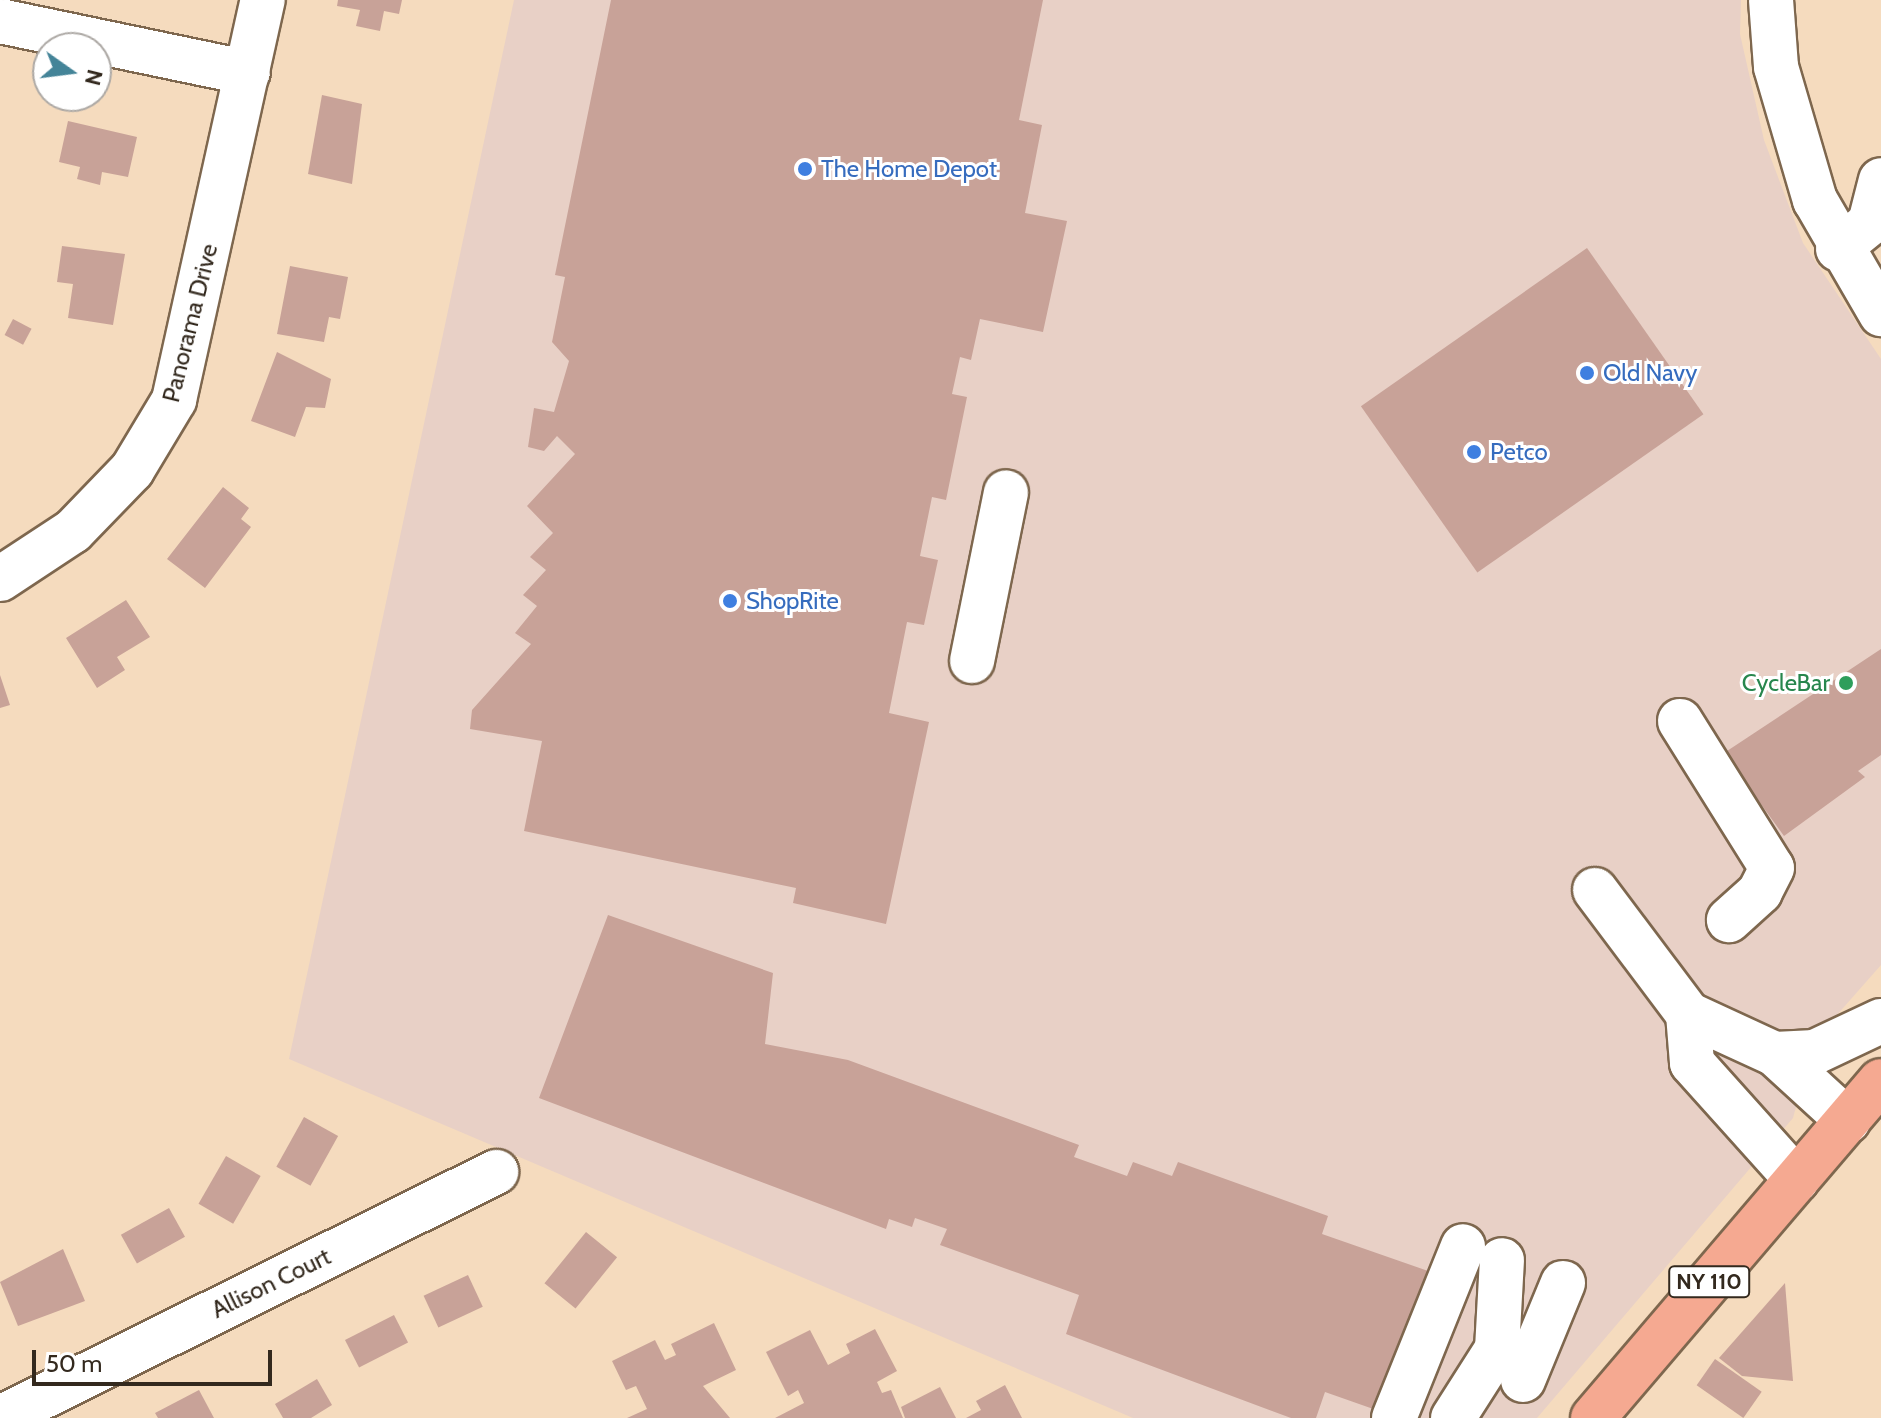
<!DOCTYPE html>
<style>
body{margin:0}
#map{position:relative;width:1881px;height:1418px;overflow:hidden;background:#f5dbbe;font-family:Cabin,sans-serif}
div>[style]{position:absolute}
.commercial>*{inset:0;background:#e8d0c6}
.building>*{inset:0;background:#c8a298;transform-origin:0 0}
.roads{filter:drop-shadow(2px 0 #7e674e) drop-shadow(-2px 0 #7e674e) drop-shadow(0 2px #7e674e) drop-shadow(0 -2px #7e674e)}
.minor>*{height:44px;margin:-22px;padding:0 22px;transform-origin:22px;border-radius:22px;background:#fff}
.major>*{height:44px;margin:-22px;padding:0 22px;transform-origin:22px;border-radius:22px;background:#f5a991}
.dots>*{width:22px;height:22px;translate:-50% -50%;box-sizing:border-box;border:4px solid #fff;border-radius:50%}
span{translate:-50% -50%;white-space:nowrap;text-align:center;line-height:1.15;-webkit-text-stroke:6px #fff;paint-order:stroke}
.shield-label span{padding:2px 6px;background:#fff;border:2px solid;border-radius:6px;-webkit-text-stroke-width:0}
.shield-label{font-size:22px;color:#33291e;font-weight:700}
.shop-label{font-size:24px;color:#366cbe}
.left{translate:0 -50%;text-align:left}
.street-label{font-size:24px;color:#33291e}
.leisure-label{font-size:24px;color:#27864d}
.right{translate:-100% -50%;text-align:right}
.north{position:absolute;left:32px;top:32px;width:80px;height:80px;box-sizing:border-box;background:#fff;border:2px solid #ada9a5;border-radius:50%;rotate:104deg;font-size:22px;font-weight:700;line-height:32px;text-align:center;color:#33291e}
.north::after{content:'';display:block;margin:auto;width:28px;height:36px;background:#448498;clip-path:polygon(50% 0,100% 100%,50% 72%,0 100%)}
.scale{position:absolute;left:32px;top:1350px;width:240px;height:36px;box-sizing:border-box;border:4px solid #33291e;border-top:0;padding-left:10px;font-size:24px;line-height:28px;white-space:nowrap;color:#33291e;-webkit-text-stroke:6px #fff;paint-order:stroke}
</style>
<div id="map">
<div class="commercial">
<div style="clip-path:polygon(514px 0,1741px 0,1740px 34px,1764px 140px,1803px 243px,1881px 359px,1881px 965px,1814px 1041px,1793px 1118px,1537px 1418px,1133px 1418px,289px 1059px)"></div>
</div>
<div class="building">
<div style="clip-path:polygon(338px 0,402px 0,399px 14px,384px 11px,380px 31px,356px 26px,360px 10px,337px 6px)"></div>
<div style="clip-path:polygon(611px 0,1043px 0,1019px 120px,1042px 125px,1025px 213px,1067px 221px,1043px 332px,980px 319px,971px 360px,960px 357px,952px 394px,967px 397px,946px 500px,932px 497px,920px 556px,938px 560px,924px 625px,907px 622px,889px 713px,929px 722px,886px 924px,793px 903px,796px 888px,524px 831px,542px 741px,470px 729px,472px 710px,531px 644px,515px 633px,537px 606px,523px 595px,546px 570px,530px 557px,553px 533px,527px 506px,575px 454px,557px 436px,544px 451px,528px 447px,534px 408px,554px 412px,569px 361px,552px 342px,565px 277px,555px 275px)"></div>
<div style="clip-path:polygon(322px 95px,362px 104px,352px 184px,308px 174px)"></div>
<div style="clip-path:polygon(68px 121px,137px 137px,128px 177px,102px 172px,100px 185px,77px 179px,80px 167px,59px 162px)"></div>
<div style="clip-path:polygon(62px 246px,125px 254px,113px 325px,68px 318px,73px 284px,57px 282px)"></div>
<div style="left:1587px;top:248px;width:203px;height:276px;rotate:55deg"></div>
<div style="clip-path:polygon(290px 266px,348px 277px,340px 319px,329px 317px,324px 342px,277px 334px)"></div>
<div style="left:13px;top:319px;width:21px;height:18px;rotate:28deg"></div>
<div style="clip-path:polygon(277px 352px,331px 379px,325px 408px,306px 407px,295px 437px,251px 421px)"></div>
<div style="clip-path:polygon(223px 487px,249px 508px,241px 519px,251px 527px,205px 588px,167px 559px)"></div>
<div style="clip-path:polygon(126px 600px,150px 637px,117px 657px,125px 670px,97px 688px,66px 638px)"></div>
<div style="clip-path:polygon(1881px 649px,1881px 755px,1858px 771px,1865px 777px,1784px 836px,1724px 753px)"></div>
<div style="clip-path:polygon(0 675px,10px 705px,0 708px)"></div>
<div style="clip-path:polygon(608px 915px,773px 973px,765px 1044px,848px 1060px,1079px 1145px,1074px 1157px,1127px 1176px,1133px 1162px,1172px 1176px,1178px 1162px,1328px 1216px,1322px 1234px,1431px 1272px,1379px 1411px,1325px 1392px,1316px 1418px,1291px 1418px,1066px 1334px,1079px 1295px,940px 1245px,947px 1229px,915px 1218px,912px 1227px,889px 1219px,886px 1229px,539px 1098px)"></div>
<div style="left:304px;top:1117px;width:39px;height:57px;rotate:29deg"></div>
<div style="left:226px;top:1156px;width:40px;height:55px;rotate:30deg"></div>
<div style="left:169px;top:1208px;width:33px;height:55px;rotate:61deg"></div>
<div style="left:586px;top:1232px;width:40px;height:66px;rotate:39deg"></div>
<div style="clip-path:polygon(63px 1249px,85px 1301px,18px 1326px,0 1282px)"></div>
<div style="left:468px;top:1275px;width:35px;height:49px;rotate:65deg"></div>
<div style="clip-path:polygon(1785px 1283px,1793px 1381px,1742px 1376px,1719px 1358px)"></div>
<div style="left:394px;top:1315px;width:31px;height:55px;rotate:63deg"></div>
<div style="clip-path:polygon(714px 1323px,736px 1370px,703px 1386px,730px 1418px,627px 1418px,647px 1409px,636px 1386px,626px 1390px,612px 1361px,655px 1340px,665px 1360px,676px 1355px,671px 1344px)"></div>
<div style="clip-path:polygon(875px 1329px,897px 1371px,877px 1382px,882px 1393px,891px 1390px,903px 1418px,775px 1418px,804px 1403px,798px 1390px,788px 1396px,766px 1352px,810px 1330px,828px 1365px,850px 1353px,846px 1344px)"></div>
<div style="left:1715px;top:1359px;width:57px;height:32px;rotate:35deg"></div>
<div style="clip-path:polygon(317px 1379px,332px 1405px,311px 1418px,283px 1418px,275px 1404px)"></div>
<div style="clip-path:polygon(1005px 1385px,1022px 1418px,966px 1418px,981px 1410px,976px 1401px)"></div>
<div style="clip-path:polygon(940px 1387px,956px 1418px,905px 1418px,901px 1407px)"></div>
<div style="clip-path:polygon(199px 1390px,214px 1418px,158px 1418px,155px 1413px)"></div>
</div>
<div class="roads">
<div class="minor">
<div style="left:1771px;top:0;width:67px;rotate:85.7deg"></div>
<div style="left:1776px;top:67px;width:139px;rotate:73.7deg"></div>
<div style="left:1815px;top:200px;width:132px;rotate:59.9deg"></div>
<div style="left:0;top:21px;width:253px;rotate:11.8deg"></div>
<div style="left:1838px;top:249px;width:41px;rotate:-39.1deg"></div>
<div style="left:1870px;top:223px;width:44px;rotate:-75.7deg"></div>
<div style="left:0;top:579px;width:87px;rotate:-33.3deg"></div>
<div style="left:73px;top:531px;width:85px;rotate:-46deg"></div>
<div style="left:132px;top:470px;width:82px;rotate:-59deg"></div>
<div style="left:174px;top:400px;width:410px;rotate:-77.5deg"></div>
<div style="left:972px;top:661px;width:172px;rotate:-78.6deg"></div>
<div style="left:1680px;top:721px;width:173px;rotate:58deg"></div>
<div style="left:1772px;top:868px;width:27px;rotate:117deg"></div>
<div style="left:1760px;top:892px;width:42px;rotate:137.9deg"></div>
<div style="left:1595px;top:890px;width:155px;rotate:53.1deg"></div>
<div style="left:1688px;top:1014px;width:96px;rotate:24.7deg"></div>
<div style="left:1775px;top:1054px;width:99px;rotate:42.5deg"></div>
<div style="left:1688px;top:1014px;width:49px;rotate:85.3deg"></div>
<div style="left:1692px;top:1063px;width:157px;rotate:48.1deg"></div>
<div style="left:1775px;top:1054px;width:40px;rotate:-2.9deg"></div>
<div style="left:1815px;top:1052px;width:73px;rotate:-25.2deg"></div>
<div style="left:1523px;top:1380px;width:105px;rotate:-67.6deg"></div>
<div style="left:0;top:1418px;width:554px;rotate:-26.38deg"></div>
<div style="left:1394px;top:1418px;width:185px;rotate:-68.1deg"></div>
<div style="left:1453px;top:1418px;width:82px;rotate:-57.5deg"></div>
<div style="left:1497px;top:1349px;width:89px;rotate:-86.8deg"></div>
</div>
<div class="major">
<div style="left:1593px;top:1418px;width:443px;rotate:-49.5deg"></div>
</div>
</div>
<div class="dots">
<div style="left:805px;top:169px;background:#3f7fe0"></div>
<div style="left:1587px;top:373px;background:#3f7fe0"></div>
<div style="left:1474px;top:452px;background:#3f7fe0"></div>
<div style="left:730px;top:601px;background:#3f7fe0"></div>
<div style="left:1846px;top:683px;background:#2e9e5b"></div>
</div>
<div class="shield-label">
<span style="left:1709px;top:1282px">NY 110</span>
</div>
<div class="shop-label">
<span class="left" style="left:821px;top:169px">The Home Depot</span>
<span class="left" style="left:1603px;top:373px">Old Navy</span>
<span class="left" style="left:1490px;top:452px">Petco</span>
<span class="left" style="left:746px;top:601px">ShopRite</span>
</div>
<div class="street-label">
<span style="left:190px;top:323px;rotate:-76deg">Panorama Drive</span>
<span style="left:271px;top:1283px;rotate:-26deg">Allison Court</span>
</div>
<div class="leisure-label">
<span class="right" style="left:1830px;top:683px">CycleBar</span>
</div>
<div class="north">N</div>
<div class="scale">50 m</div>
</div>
